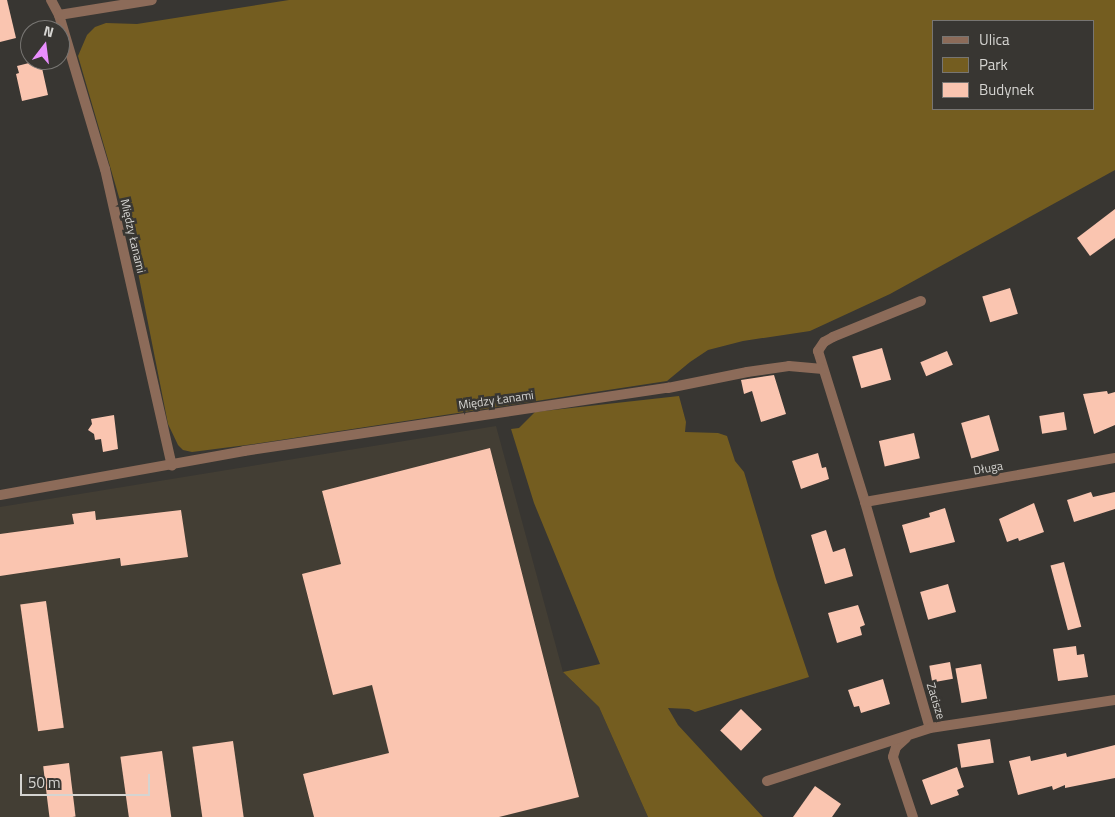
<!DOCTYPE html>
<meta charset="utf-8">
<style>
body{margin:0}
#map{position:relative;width:1115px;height:817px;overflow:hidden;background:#383632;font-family:"Titillium Web",sans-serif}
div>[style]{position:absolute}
.built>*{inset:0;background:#433e34}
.green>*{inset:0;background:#745d20}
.building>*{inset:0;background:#fac5b0;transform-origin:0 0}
.minor>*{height:10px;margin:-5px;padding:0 5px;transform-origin:5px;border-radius:5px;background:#8c6b59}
span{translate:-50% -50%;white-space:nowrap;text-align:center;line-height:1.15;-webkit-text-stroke:5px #383632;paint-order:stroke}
.street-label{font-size:12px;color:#d5d4d1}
.legend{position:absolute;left:932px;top:20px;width:162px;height:90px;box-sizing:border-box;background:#383632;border:1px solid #777572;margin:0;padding:6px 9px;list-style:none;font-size:15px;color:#d5d4d1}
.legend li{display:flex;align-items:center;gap:10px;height:25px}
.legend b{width:25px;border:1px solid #777572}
.north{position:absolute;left:20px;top:20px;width:50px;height:50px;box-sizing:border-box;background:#383632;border:1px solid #777572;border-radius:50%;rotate:15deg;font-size:14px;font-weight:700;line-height:20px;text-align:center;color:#d5d4d1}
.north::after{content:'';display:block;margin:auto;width:18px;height:22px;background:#e98efe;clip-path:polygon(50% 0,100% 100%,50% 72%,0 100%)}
.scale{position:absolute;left:20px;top:774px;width:130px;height:22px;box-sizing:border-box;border:2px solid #d5d4d1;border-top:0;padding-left:6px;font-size:15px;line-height:18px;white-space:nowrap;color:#d5d4d1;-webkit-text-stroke:4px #383632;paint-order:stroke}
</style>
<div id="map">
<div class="built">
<div style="clip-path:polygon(496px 426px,563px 672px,599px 707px,648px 817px,0 817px,0 507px)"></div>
</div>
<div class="green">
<div style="clip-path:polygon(evenodd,289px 0,1115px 0,1115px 170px,890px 294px,810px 331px,743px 341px,708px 350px,690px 362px,667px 381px,254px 444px,192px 452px,183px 450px,178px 445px,168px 424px,132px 242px,78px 56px,87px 35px,95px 27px,106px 23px,137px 24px,289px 0,934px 21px,1094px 21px,1094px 109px,934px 109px,934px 21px)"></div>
<div style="clip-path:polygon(679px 396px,686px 422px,685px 432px,718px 433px,727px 436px,735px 461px,744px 472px,776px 579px,809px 677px,695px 712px,689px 709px,668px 708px,678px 725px,763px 817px,648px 817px,599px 707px,563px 672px,600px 664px,534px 503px,511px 429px,519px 428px,535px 412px)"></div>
</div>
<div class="building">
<div style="clip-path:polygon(0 0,7px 0,16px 38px,0 42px)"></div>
<div style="clip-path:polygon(37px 61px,39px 68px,42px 68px,48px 95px,22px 101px,16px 74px,19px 73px,17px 66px)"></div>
<div style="clip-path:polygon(1115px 209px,1115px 238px,1090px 256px,1077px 238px)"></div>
<div style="left:1010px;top:288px;width:27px;height:29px;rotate:73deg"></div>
<div style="left:882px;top:348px;width:33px;height:31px;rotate:74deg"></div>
<div style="left:947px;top:351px;width:15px;height:29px;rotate:67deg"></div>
<div style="clip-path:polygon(774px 375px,786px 414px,761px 422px,752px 391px,744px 394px,741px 380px)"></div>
<div style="clip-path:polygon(1107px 391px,1108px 394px,1115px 392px,1115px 425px,1094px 434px,1083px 394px)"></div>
<div style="left:1064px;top:412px;width:18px;height:25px;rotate:81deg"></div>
<div style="clip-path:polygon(114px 415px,118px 449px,103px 452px,101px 439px,95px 440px,94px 434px,88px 430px,92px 424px,91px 419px)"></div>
<div style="left:989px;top:415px;width:37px;height:29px;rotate:74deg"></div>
<div style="left:914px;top:433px;width:26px;height:36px;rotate:77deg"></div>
<div style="clip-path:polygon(490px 448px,579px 797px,499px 817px,314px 817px,303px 774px,389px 753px,372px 685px,333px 695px,302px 574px,341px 564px,322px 491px)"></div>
<div style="clip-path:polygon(818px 453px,822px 468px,826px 467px,829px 479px,801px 489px,792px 461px)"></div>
<div style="clip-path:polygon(1091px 492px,1093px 497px,1115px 492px,1115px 509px,1074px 522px,1067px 500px)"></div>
<div style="clip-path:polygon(1034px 503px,1044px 532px,1019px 541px,1018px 538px,1007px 542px,999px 519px)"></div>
<div style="clip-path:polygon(945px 508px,955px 542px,910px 553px,902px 525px,930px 517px,929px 513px)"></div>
<div style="clip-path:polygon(181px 510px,188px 557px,121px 566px,120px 558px,0 576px,0 534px,74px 524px,72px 514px,95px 511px,96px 520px)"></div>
<div style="clip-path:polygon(826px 530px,833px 552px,845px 548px,853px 576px,825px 584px,811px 535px)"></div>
<div style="left:1064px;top:562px;width:67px;height:14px;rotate:75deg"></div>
<div style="left:948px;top:584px;width:29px;height:29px;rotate:74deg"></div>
<div style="left:46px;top:601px;width:128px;height:26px;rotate:82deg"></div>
<div style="clip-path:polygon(858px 605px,865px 625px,860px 627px,862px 635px,837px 643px,828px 613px)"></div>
<div style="clip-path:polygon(1076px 646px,1077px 655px,1084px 654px,1088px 677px,1058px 681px,1053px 649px)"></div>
<div style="left:950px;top:662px;width:17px;height:21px;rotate:80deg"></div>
<div style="left:981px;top:664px;width:35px;height:26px;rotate:80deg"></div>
<div style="clip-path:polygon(883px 679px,890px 704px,861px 713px,859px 706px,854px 707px,848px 690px)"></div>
<div style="left:741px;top:709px;width:29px;height:30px;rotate:44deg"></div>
<div style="left:990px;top:739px;width:24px;height:33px;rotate:81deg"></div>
<div style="left:233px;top:741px;width:77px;height:41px;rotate:82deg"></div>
<div style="clip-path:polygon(1115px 745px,1115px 778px,1065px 788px,1065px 785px,1053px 790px,1052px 786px,1018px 795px,1009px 761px,1030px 756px,1031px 761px,1066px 753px,1067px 757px)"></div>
<div style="left:162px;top:751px;width:67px;height:42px;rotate:82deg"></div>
<div style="left:69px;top:763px;width:54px;height:26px;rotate:83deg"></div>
<div style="clip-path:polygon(957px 767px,964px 787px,957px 790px,959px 795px,931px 805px,922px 780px)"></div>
<div style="clip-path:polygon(815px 786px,841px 804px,832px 817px,793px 817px)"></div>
</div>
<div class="minor">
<div style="left:51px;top:0;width:17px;rotate:62deg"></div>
<div style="left:59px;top:15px;width:161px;rotate:73.4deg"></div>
<div style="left:105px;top:169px;width:304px;rotate:77.3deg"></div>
<div style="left:59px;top:15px;width:94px;rotate:-9.2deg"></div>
<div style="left:921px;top:301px;width:95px;rotate:157.8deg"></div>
<div style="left:833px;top:337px;width:10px;rotate:151deg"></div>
<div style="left:824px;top:342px;width:11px;rotate:124deg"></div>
<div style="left:818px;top:351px;width:158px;rotate:72.7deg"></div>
<div style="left:865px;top:502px;width:235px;rotate:74deg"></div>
<div style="left:0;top:495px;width:248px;rotate:-10.2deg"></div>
<div style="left:244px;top:451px;width:429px;rotate:-8.5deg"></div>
<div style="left:668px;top:388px;width:81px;rotate:-11.4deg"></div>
<div style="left:747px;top:372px;width:42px;rotate:-8.1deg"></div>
<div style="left:789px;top:366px;width:34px;rotate:5deg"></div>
<div style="left:865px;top:502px;width:254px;rotate:-10deg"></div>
<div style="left:906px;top:738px;width:13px;rotate:138deg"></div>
<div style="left:896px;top:747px;width:10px;rotate:107deg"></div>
<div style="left:893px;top:757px;width:63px;rotate:71.6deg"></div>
<div style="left:767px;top:781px;width:171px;rotate:-18deg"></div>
<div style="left:930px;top:728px;width:187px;rotate:-8.6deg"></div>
</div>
<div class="street-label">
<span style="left:133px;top:236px;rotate:77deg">Między Łanami</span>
<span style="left:496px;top:400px;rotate:-8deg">Między Łanami</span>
<span style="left:988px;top:468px;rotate:-10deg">Długa</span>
<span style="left:936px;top:701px;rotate:73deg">Zacisze</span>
</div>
<ul class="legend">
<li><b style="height:6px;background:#8c6b59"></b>Ulica</li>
<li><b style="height:14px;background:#745d20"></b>Park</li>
<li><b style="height:14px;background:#fac5b0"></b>Budynek</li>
</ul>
<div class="north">N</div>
<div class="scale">50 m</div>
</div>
